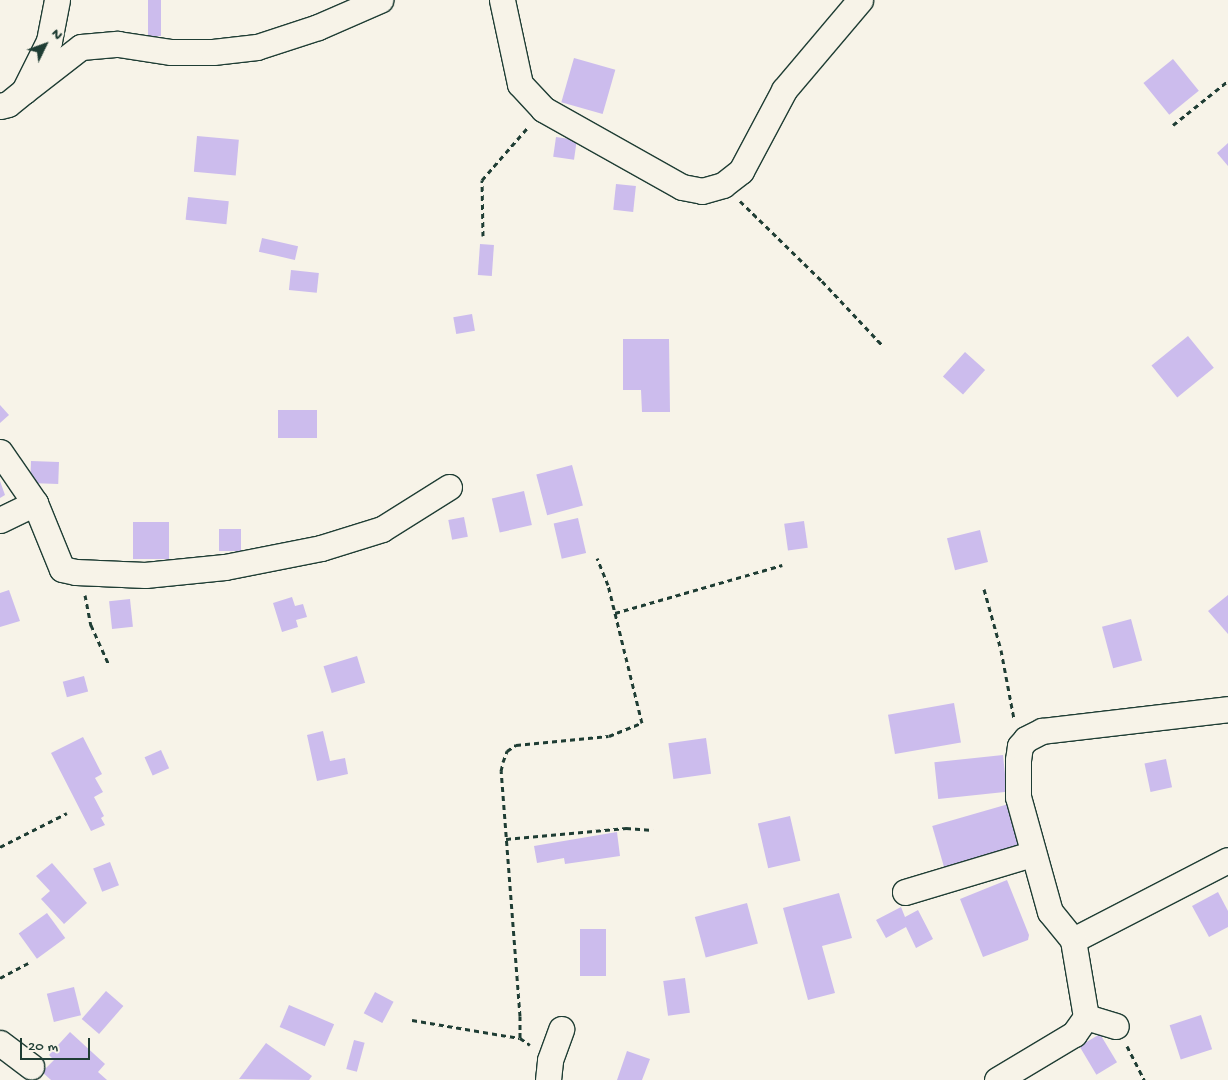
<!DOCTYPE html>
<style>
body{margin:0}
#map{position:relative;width:1228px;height:1080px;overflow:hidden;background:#f7f3e8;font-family:"Gochi Hand",sans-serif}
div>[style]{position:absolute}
.building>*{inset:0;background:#ccbced;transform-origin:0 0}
.path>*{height:3px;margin-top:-1.5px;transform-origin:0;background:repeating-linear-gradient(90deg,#1f3d34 0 5px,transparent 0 9px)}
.roads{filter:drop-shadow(1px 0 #1f3d34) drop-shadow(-1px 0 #1f3d34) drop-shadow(0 1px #1f3d34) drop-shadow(0 -1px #1f3d34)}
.street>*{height:25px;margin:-12.5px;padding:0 12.5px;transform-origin:12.5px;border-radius:12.5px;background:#f7f3e8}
span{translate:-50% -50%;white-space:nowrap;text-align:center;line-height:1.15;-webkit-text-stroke:4.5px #f7f3e8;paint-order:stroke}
.north{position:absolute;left:20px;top:20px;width:50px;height:50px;-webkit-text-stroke:4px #f7f3e8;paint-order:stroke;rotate:48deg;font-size:14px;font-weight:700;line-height:20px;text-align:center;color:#1f3d34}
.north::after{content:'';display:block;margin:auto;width:18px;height:22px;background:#1f3d34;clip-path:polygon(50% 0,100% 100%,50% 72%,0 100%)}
.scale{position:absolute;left:20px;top:1038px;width:70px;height:22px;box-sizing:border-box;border:2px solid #1f3d34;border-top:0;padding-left:6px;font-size:15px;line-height:18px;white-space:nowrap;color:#1f3d34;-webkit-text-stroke:4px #f7f3e8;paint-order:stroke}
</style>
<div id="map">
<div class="building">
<div style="left:148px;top:0;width:13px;height:36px"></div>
<div style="left:574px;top:58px;width:43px;height:46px;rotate:16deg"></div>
<div style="left:1173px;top:59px;width:41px;height:38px;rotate:51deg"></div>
<div style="left:197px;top:136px;width:42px;height:36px;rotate:5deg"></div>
<div style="left:556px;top:137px;width:21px;height:20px;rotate:8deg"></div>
<div style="clip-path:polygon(1228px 143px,1228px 166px,1217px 153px)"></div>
<div style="left:616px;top:184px;width:20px;height:26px;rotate:6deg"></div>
<div style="left:188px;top:197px;width:41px;height:23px;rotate:6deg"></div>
<div style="left:262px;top:238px;width:37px;height:14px;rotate:13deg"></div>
<div style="left:480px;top:244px;width:14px;height:31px;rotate:4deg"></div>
<div style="left:291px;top:270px;width:28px;height:20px;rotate:6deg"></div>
<div style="left:472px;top:314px;width:17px;height:19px;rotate:80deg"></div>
<div style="left:1188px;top:336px;width:41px;height:47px;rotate:51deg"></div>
<div style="clip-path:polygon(623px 339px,669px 339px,670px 412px,642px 412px,641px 390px,623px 390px)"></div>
<div style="left:965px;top:352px;width:27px;height:33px;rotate:42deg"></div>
<div style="clip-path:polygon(0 405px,9px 415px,0 423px)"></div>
<div style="left:278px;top:410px;width:39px;height:28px"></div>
<div style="left:31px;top:461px;width:28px;height:22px;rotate:2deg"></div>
<div style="left:572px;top:465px;width:42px;height:37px;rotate:75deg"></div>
<div style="clip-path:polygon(0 481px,5px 495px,0 498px)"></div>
<div style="left:524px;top:491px;width:35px;height:33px;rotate:77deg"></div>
<div style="left:464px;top:517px;width:20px;height:16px;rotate:79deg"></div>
<div style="left:578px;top:518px;width:36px;height:25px;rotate:77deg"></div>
<div style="left:804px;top:521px;width:27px;height:20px;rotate:82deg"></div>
<div style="left:133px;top:522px;width:36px;height:37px"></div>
<div style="left:241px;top:529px;width:22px;height:22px;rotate:90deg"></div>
<div style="left:980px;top:530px;width:33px;height:34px;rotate:76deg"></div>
<div style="clip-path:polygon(9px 590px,20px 621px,0 627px,0 593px)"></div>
<div style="clip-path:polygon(1228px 595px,1228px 634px,1208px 611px)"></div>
<div style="clip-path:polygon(292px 597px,295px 606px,303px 604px,307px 617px,296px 620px,298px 627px,282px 632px,273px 603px)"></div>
<div style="left:130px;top:599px;width:28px;height:21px;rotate:84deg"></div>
<div style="left:1131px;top:619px;width:43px;height:30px;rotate:75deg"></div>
<div style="left:357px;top:656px;width:28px;height:35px;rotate:73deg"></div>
<div style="left:84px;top:676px;width:16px;height:22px;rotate:75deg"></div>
<div style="left:954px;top:703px;width:40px;height:67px;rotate:80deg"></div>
<div style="clip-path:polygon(323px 731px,330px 761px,345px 758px,348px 774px,317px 781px,307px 735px)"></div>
<div style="clip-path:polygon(83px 737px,102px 774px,95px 778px,103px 792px,94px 797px,104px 816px,101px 818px,105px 825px,91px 831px,51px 753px)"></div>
<div style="left:706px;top:738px;width:36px;height:38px;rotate:82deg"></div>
<div style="left:161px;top:750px;width:20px;height:18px;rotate:66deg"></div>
<div style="left:1003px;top:755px;width:37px;height:69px;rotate:84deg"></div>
<div style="left:1166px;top:759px;width:29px;height:22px;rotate:78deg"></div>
<div style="left:1012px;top:803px;width:47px;height:83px;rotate:74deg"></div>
<div style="left:790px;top:816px;width:46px;height:33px;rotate:77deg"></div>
<div style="clip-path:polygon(617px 832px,620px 856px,565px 864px,564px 858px,537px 863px,534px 846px)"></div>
<div style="left:110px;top:862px;width:25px;height:18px;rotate:69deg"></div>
<div style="clip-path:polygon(52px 863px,87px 903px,64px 924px,41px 899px,50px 891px,36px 876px)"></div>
<div style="clip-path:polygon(1007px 880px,1029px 935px,1028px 940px,983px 957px,960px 899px)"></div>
<div style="clip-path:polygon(1218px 892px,1228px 911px,1228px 927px,1209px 937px,1192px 906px)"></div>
<div style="clip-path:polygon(839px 893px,852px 938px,822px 946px,835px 993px,808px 1000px,783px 908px)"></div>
<div style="left:747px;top:903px;width:42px;height:54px;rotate:75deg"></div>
<div style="clip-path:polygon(901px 907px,905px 917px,918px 910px,933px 939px,916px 948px,906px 927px,886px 938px,876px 920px)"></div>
<div style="left:47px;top:913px;width:31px;height:35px;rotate:54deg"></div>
<div style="left:580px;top:929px;width:26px;height:47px"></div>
<div style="left:685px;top:978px;width:35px;height:22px;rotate:82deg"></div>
<div style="left:74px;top:987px;width:29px;height:28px;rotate:76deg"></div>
<div style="left:106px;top:991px;width:23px;height:37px;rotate:41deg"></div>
<div style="left:375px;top:992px;width:21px;height:24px;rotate:28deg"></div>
<div style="left:289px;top:1005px;width:49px;height:24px;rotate:23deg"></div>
<div style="left:1201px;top:1015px;width:36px;height:33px;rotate:72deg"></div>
<div style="clip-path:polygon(70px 1032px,105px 1064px,98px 1072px,107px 1080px,51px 1080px,42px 1072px,54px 1060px,49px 1055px)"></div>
<div style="left:1100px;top:1034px;width:33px;height:24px;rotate:59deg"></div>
<div style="left:354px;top:1040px;width:11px;height:30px;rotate:15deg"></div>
<div style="clip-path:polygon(266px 1043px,312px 1076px,309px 1080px,239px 1079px)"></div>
<div style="clip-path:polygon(627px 1051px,650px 1059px,642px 1080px,617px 1080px)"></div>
</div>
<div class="path">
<div style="left:1173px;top:125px;width:70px;rotate:-38.7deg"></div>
<div style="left:740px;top:201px;width:115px;rotate:44.3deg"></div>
<div style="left:822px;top:281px;width:88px;rotate:46.8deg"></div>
<div style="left:483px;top:236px;width:56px;rotate:-91deg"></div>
<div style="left:482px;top:180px;width:70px;rotate:-49deg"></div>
<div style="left:984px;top:589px;width:63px;rotate:74.4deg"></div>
<div style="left:1001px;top:650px;width:70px;rotate:79.3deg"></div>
<div style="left:85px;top:595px;width:31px;rotate:79deg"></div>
<div style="left:91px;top:625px;width:44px;rotate:65.8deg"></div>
<div style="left:615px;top:613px;width:174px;rotate:-16deg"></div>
<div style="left:506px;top:839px;width:121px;rotate:-5.2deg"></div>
<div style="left:626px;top:828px;width:27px;rotate:4deg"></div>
<div style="left:0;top:847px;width:75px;rotate:-26.9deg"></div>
<div style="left:0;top:978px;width:32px;rotate:-28deg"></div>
<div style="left:412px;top:1020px;width:109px;rotate:9.5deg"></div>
<div style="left:520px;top:1038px;width:12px;rotate:35deg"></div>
<div style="left:520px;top:1038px;width:22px;rotate:-90deg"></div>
<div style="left:520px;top:1016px;width:246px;rotate:-94.4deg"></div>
<div style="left:501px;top:771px;width:9px;rotate:-77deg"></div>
<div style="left:503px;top:762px;width:12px;rotate:-70deg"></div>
<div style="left:507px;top:751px;width:11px;rotate:-34deg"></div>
<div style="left:516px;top:745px;width:93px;rotate:-5.5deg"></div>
<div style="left:609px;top:736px;width:35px;rotate:-22deg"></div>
<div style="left:642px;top:723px;width:142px;rotate:-103.8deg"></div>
<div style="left:608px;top:585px;width:29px;rotate:-112deg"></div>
<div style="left:1127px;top:1046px;width:38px;rotate:63deg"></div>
</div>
<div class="roads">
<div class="street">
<div style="left:502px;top:0;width:86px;rotate:77.9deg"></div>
<div style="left:520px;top:84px;width:34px;rotate:47deg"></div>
<div style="left:543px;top:109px;width:159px;rotate:29.3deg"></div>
<div style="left:682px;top:187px;width:20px;rotate:11deg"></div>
<div style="left:702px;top:191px;width:22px;rotate:-16deg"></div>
<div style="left:723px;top:185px;width:23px;rotate:-38deg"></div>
<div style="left:741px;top:171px;width:92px;rotate:-62deg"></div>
<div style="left:784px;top:90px;width:118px;rotate:-49.8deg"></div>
<div style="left:24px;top:91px;width:72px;rotate:-37.7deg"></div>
<div style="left:81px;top:47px;width:37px;rotate:-5deg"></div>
<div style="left:118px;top:44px;width:54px;rotate:8.6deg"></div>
<div style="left:171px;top:52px;width:42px"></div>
<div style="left:213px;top:52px;width:44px;rotate:-6.5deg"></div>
<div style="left:257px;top:47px;width:64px;rotate:-18.2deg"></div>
<div style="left:318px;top:27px;width:68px;rotate:-23.5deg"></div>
<div style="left:0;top:106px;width:8px;rotate:-14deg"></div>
<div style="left:8px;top:104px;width:21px;rotate:-39deg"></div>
<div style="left:24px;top:91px;width:56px;rotate:-63.4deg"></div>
<div style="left:49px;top:41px;width:42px;rotate:-79deg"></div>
<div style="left:0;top:452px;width:62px;rotate:55.5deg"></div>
<div style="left:35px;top:503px;width:71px;rotate:67.8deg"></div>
<div style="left:62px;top:569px;width:14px;rotate:12deg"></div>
<div style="left:76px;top:572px;width:69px;rotate:2.5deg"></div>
<div style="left:145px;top:575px;width:80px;rotate:-5.7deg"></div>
<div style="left:225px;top:567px;width:98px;rotate:-11.2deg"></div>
<div style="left:321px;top:548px;width:64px;rotate:-17.3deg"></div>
<div style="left:382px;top:529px;width:79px;rotate:-32.1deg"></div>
<div style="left:0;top:520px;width:39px;rotate:-26deg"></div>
<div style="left:905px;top:892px;width:133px;rotate:-16.7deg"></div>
<div style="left:1073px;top:940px;width:174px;rotate:-27.3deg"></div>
<div style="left:1086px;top:1017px;width:31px;rotate:17deg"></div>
<div style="left:0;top:1043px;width:39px;rotate:37deg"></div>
<div style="left:548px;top:1080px;width:20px;rotate:-84deg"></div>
<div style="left:550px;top:1060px;width:33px;rotate:-70deg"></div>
<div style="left:997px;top:1080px;width:90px;rotate:-30.9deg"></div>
<div style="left:1074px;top:1034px;width:21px;rotate:-55deg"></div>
<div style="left:1086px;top:1017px;width:78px;rotate:-99.6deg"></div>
<div style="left:1073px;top:940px;width:36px;rotate:-129deg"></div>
<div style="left:1050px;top:912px;width:119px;rotate:-105.5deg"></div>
<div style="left:1018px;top:797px;width:37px;rotate:-90deg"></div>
<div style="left:1018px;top:760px;width:14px;rotate:-82deg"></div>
<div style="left:1020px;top:746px;width:9px;rotate:-49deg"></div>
<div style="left:1026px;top:739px;width:18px;rotate:-27deg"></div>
<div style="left:1042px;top:731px;width:187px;rotate:-6.7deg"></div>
</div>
</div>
<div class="north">N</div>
<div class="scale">20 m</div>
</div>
